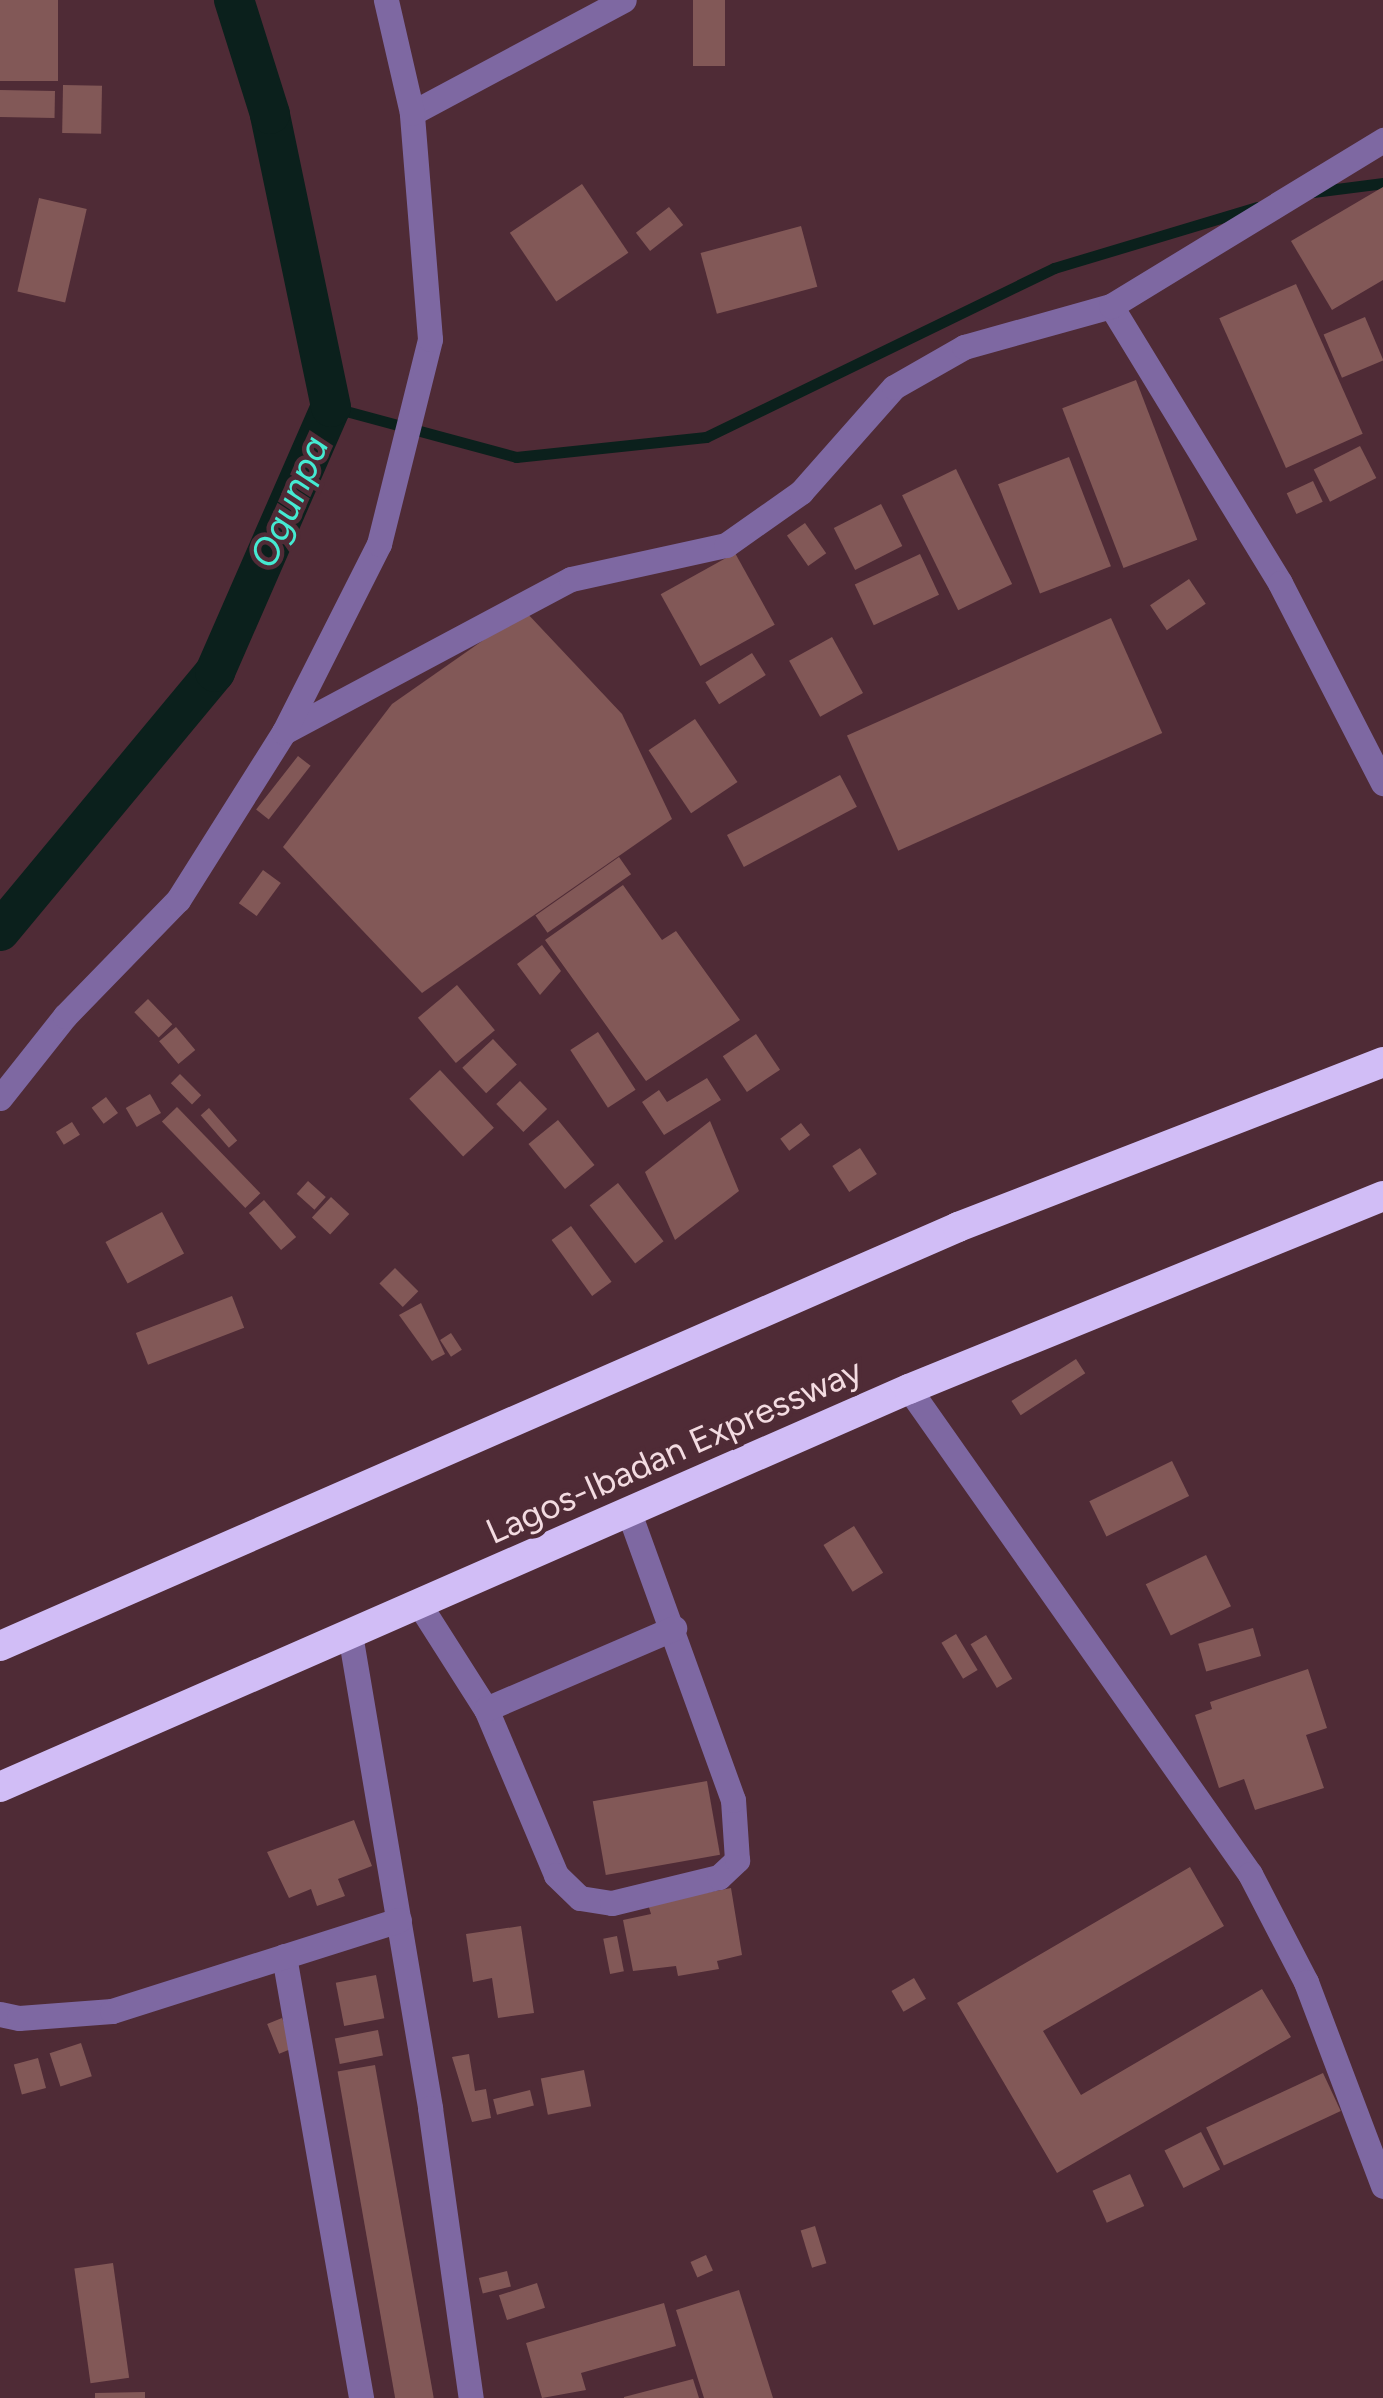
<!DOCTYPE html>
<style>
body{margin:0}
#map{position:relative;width:1383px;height:2398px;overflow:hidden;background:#4f2b36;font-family:Figtree,sans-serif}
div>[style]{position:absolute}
.stream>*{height:11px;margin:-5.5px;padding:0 5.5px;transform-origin:5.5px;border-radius:5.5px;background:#0b201c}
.canal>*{height:40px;margin:-20px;padding:0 20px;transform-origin:20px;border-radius:20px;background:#0b201c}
.building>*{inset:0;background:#825857;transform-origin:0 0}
.minor>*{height:25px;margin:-12.5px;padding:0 12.5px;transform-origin:12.5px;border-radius:12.5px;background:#7e68a2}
.highway>*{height:30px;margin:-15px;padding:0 15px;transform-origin:15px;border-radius:15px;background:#d1bdf6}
span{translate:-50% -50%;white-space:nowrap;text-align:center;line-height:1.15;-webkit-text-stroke:9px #4f2b36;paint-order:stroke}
.street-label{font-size:35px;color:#f3dbe1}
.water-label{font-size:38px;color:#45ead2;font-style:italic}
</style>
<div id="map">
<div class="stream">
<div style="left:1313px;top:192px;width:71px;rotate:-7.3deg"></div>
<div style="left:331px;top:407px;width:192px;rotate:15.1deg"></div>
<div style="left:516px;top:457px;width:191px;rotate:-6deg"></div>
<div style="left:706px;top:437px;width:387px;rotate:-25.9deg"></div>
<div style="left:1054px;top:268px;width:212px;rotate:-16.7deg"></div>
</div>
<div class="canal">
<div style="left:0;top:931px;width:337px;rotate:-50.3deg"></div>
<div style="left:215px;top:672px;width:289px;rotate:-66.4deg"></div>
<div style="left:331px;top:407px;width:299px;rotate:-101.8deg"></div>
<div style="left:270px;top:114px;width:120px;rotate:-107.5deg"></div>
</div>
<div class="building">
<div style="left:0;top:0;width:58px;height:81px"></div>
<div style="left:693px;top:0;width:32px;height:66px"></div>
<div style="left:63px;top:85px;width:39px;height:48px;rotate:1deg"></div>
<div style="left:0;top:90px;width:55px;height:27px;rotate:1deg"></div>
<div style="left:582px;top:184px;width:83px;height:87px;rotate:56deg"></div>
<div style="clip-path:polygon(1383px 187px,1383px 280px,1332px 310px,1291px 241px)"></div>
<div style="left:39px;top:198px;width:49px;height:96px;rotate:13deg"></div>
<div style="left:669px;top:207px;width:23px;height:42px;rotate:52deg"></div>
<div style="left:801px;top:226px;width:63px;height:104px;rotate:75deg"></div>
<div style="left:1296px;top:284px;width:164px;height:84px;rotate:66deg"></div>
<div style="left:1365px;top:317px;width:47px;height:45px;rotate:67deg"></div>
<div style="left:1136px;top:380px;width:171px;height:79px;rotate:69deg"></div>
<div style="left:1360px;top:446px;width:36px;height:52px;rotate:63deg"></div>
<div style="left:1069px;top:457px;width:117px;height:76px;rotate:69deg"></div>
<div style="left:956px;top:469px;width:128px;height:60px;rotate:64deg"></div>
<div style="left:1313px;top:481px;width:23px;height:29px;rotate:65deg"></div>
<div style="left:881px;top:504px;width:47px;height:53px;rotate:63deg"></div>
<div style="left:805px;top:523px;width:37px;height:22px;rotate:55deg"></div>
<div style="left:735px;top:553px;width:82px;height:85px;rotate:61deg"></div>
<div style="left:920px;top:554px;width:45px;height:72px;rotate:65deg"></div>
<div style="left:1189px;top:579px;width:30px;height:47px;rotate:56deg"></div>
<div style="clip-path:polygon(525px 611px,622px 714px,672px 819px,422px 993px,283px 847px,392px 704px)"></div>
<div style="left:1111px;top:618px;width:126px;height:289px;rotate:66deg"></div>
<div style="left:832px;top:637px;width:64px;height:49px;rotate:61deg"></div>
<div style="left:752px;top:653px;width:26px;height:55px;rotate:58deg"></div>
<div style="left:695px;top:719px;width:76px;height:56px;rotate:56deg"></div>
<div style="left:298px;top:756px;width:16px;height:68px;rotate:38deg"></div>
<div style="left:840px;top:775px;width:36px;height:128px;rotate:62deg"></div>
<div style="left:619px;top:857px;width:21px;height:102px;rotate:55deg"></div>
<div style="left:263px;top:870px;width:22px;height:41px;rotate:36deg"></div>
<div style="clip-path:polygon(623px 885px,662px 940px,676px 931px,740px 1020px,646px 1081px,545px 940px)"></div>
<div style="clip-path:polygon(542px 945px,561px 971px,540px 995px,517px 964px)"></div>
<div style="left:457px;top:985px;width:59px;height:51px;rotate:50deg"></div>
<div style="left:148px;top:999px;width:35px;height:19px;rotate:46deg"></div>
<div style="left:176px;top:1027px;width:30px;height:22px;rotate:50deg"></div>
<div style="left:598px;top:1032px;width:69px;height:33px;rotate:57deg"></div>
<div style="left:756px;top:1034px;width:43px;height:40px;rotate:56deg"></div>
<div style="left:493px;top:1039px;width:35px;height:42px;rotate:47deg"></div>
<div style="left:440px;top:1070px;width:79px;height:42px;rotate:47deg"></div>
<div style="left:180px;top:1074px;width:30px;height:13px;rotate:45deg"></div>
<div style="clip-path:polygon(707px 1078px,721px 1100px,664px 1135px,642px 1102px,659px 1090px,667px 1102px)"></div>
<div style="left:520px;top:1081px;width:39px;height:33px;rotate:46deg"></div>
<div style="left:150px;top:1094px;width:22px;height:28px;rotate:60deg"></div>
<div style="left:106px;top:1097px;width:20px;height:18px;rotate:53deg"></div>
<div style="left:177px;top:1107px;width:120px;height:21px;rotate:46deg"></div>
<div style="left:209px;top:1108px;width:43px;height:11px;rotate:49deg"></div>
<div style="left:558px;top:1120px;width:58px;height:38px;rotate:51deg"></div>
<div style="clip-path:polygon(710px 1121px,739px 1191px,675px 1240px,645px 1172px)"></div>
<div style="left:72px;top:1122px;width:15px;height:19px;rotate:58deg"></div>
<div style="left:801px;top:1123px;width:15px;height:26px;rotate:53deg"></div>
<div style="left:860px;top:1148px;width:31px;height:33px;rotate:57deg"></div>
<div style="left:308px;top:1181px;width:24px;height:17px;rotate:42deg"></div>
<div style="left:618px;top:1183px;width:74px;height:36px;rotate:52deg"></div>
<div style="left:331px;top:1197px;width:25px;height:28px;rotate:43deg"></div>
<div style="left:264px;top:1200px;width:49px;height:20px;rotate:49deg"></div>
<div style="left:162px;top:1212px;width:47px;height:64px;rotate:62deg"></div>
<div style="left:571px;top:1226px;width:69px;height:24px;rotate:54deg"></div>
<div style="left:395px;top:1268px;width:33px;height:22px;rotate:45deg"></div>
<div style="left:232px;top:1296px;width:34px;height:103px;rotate:69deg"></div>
<div style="clip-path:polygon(421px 1303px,445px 1354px,432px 1361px,399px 1315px)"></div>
<div style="left:451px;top:1333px;width:20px;height:13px;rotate:57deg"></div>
<div style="left:1076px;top:1359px;width:17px;height:77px;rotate:57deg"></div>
<div style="left:1172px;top:1461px;width:39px;height:92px;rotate:64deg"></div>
<div style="left:854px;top:1526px;width:55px;height:36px;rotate:58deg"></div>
<div style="left:1206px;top:1555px;width:57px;height:67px;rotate:64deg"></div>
<div style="left:1253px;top:1628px;width:29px;height:57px;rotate:74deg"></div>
<div style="left:956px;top:1634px;width:42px;height:17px;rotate:59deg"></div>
<div style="left:986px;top:1635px;width:51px;height:18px;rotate:59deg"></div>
<div style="clip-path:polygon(1308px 1669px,1327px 1728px,1306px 1735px,1324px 1788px,1255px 1810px,1244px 1779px,1219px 1788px,1195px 1715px,1212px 1709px,1210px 1702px)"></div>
<div style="left:707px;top:1781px;width:75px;height:116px;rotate:80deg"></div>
<div style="clip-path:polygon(354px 1820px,372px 1866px,338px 1879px,345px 1896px,317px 1906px,311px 1889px,289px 1898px,267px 1852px)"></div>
<div style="clip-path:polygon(1190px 1867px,1224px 1926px,1043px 2031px,1081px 2095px,1262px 1989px,1291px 2037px,1057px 2173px,957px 2003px)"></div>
<div style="clip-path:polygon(731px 1888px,742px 1955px,717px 1961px,719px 1969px,678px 1976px,676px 1966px,633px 1971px,623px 1920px,651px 1914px,648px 1904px)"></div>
<div style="clip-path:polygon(521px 1926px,534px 2013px,498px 2018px,492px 1978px,473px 1982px,466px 1934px)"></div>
<div style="left:617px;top:1936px;width:36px;height:14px;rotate:79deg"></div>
<div style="left:376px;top:1975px;width:44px;height:41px;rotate:79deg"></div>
<div style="left:914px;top:1978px;width:24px;height:26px;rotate:60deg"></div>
<div style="left:282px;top:2018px;width:32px;height:16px;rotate:68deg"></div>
<div style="left:378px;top:2030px;width:26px;height:44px;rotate:79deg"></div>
<div style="left:81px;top:2043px;width:35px;height:33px;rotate:72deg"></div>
<div style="clip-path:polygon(469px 2054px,475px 2091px,486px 2089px,491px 2118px,472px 2122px,452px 2057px)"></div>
<div style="left:38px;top:2058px;width:31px;height:25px;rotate:75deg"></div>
<div style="left:375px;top:2065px;width:338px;height:38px;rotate:80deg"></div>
<div style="left:584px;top:2070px;width:37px;height:44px;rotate:79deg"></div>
<div style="left:1323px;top:2073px;width:42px;height:129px;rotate:65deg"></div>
<div style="left:530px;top:2090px;width:16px;height:38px;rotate:76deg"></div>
<div style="left:1201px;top:2132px;width:42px;height:41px;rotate:63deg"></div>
<div style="left:1130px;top:2174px;width:35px;height:41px;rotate:66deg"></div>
<div style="left:815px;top:2226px;width:39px;height:15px;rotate:73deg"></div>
<div style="left:706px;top:2255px;width:17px;height:17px;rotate:66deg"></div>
<div style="left:113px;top:2263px;width:116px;height:39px;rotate:82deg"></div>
<div style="left:507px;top:2271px;width:16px;height:29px;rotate:76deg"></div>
<div style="left:537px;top:2283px;width:26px;height:40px;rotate:72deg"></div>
<div style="clip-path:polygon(739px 2290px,773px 2398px,704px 2398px,676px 2310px)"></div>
<div style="clip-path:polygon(664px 2303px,676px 2346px,581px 2373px,586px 2390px,542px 2398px,526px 2343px)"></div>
<div style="clip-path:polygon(693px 2379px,699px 2398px,624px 2398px,624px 2397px)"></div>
<div style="clip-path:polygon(145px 2392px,145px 2398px,95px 2398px,95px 2393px)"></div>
</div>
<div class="minor">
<div style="left:412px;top:113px;width:240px;rotate:-28.1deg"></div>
<div style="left:1111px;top:306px;width:324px;rotate:58.6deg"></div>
<div style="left:1280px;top:583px;width:225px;rotate:62.8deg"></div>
<div style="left:284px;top:732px;width:325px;rotate:-28.1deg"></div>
<div style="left:571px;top:579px;width:159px;rotate:-12.4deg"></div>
<div style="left:726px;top:545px;width:92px;rotate:-35.2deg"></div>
<div style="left:801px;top:492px;width:140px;rotate:-48.5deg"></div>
<div style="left:894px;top:387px;width:81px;rotate:-29.7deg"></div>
<div style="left:964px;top:347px;width:153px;rotate:-15.6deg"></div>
<div style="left:1111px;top:306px;width:319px;rotate:-31.4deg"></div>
<div style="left:0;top:1098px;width:105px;rotate:-51.6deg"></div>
<div style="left:65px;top:1016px;width:162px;rotate:-45.8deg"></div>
<div style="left:178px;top:900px;width:199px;rotate:-57.8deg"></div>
<div style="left:284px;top:732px;width:211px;rotate:-63.2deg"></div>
<div style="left:379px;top:544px;width:211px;rotate:-76deg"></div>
<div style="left:430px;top:339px;width:227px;rotate:-94.6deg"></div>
<div style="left:412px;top:113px;width:116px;rotate:-103deg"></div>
<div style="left:909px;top:1389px;width:593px;rotate:54.89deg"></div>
<div style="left:1250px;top:1874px;width:122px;rotate:62.6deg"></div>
<div style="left:1306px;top:1982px;width:218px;rotate:69.3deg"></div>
<div style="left:419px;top:1604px;width:125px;rotate:57.5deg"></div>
<div style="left:486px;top:1709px;width:180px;rotate:67.1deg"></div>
<div style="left:556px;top:1875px;width:33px;rotate:44deg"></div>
<div style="left:580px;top:1898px;width:32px;rotate:9deg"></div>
<div style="left:612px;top:1903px;width:110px;rotate:-13.7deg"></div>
<div style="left:719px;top:1877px;width:25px;rotate:-43deg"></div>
<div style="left:737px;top:1860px;width:60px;rotate:-93.8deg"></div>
<div style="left:733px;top:1800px;width:306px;rotate:-109.9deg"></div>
<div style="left:350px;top:1634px;width:481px;rotate:80.4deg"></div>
<div style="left:430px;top:2108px;width:293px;rotate:82deg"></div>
<div style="left:486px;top:1709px;width:205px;rotate:-23.3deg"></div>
<div style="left:284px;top:1956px;width:449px;rotate:80.1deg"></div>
<div style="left:0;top:2014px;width:19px;rotate:12deg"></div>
<div style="left:19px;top:2018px;width:93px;rotate:-4.3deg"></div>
<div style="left:112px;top:2011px;width:301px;rotate:-17.6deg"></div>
</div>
<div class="highway">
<div style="left:0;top:1646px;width:1046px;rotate:-23.62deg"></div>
<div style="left:958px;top:1227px;width:456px;rotate:-21.2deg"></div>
<div style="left:0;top:1787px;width:992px;rotate:-23.65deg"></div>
<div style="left:909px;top:1389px;width:512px;rotate:-22.15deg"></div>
</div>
<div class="street-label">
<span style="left:674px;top:1451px;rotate:-24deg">Lagos-Ibadan Expressway</span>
</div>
<div class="water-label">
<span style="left:290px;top:502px;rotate:-66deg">Ogunpa</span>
</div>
</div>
